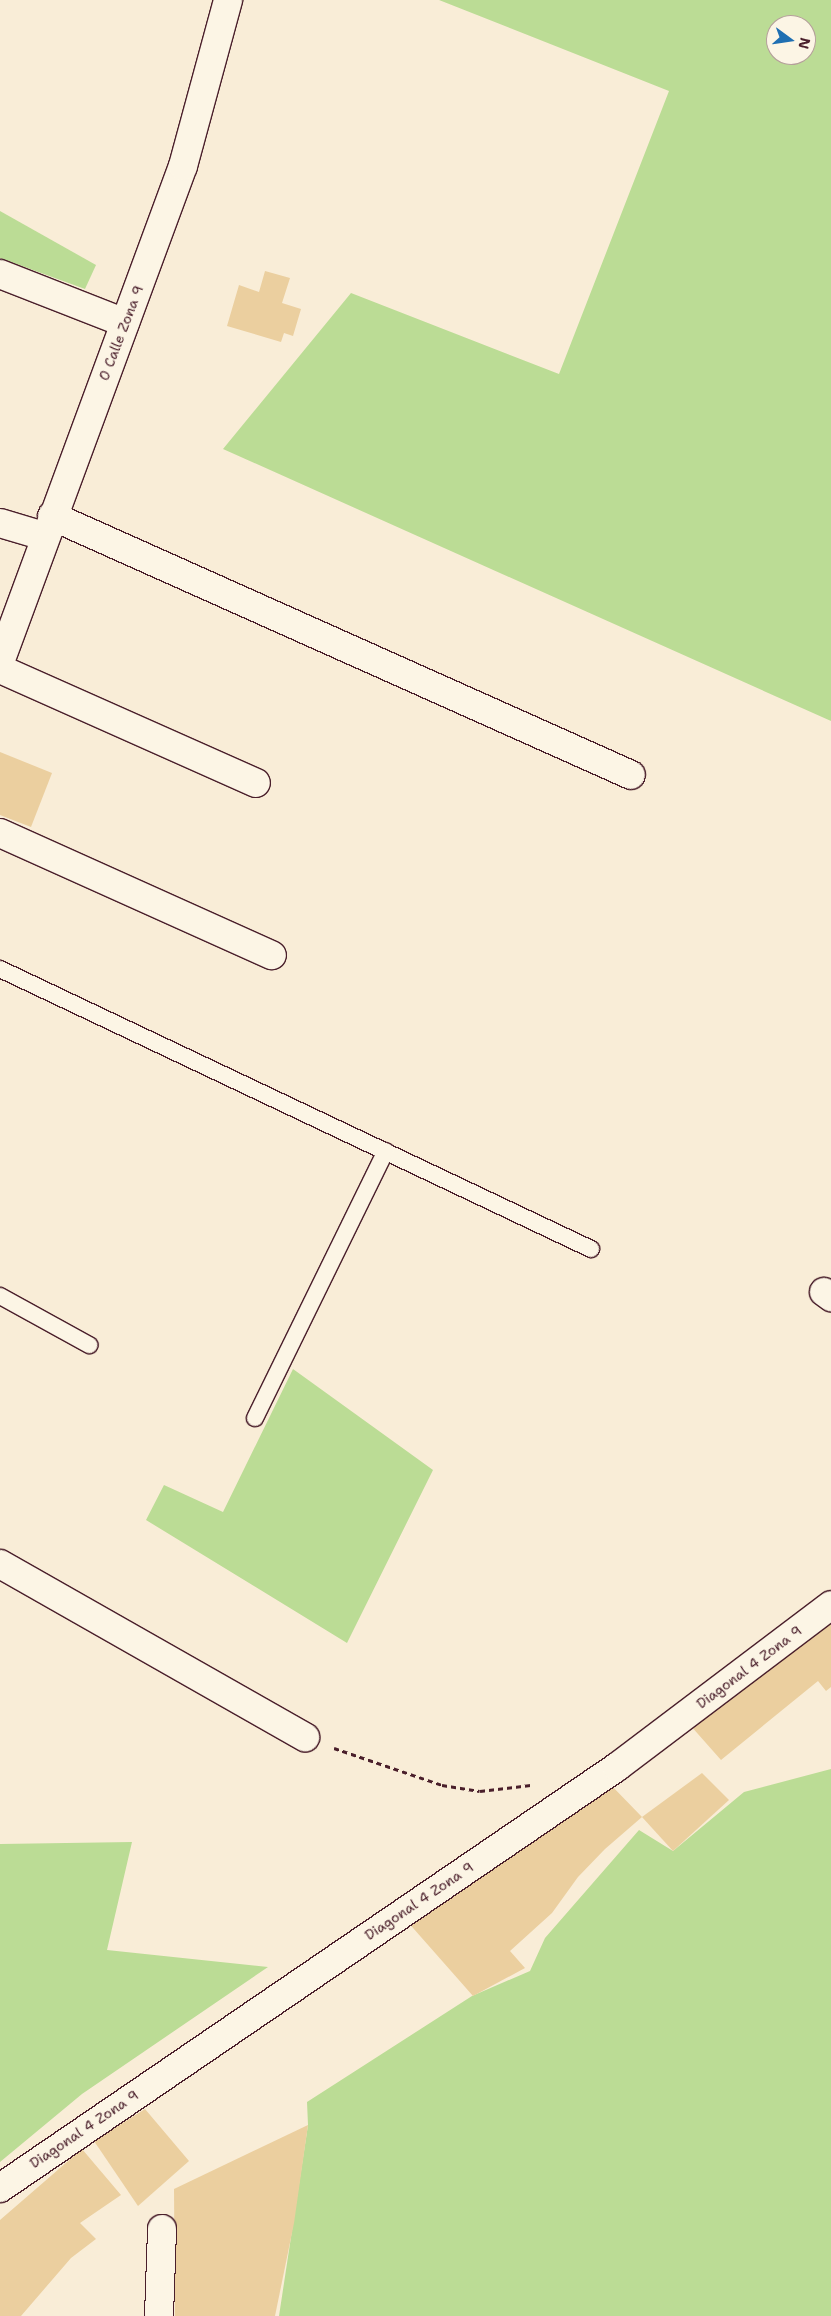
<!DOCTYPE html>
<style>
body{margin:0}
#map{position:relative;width:831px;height:2316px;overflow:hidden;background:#f9edd7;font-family:"Shantell Sans",sans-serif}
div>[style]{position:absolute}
.green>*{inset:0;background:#bbdc95}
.building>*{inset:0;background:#ebcf9f}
.path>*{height:3px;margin-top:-1.5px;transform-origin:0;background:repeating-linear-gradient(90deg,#4a1f2b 0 5px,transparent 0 9px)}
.roads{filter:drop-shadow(1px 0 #4a1f2b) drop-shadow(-1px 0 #4a1f2b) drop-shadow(0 1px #4a1f2b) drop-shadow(0 -1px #4a1f2b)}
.service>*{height:16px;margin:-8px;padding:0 8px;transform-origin:8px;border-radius:8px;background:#fcf5e5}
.minor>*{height:28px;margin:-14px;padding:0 14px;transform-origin:14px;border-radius:14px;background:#fcf5e5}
.secondary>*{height:28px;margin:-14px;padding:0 14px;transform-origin:14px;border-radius:14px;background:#fcf5e5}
span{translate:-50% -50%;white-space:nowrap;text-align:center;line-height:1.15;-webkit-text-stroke:4px #fcf5e5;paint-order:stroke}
.street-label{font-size:14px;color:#4a1f2b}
.north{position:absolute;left:766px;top:15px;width:50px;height:50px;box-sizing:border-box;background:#fcf5e5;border:1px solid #b59f9b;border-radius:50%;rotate:104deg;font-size:14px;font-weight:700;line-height:20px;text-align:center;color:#4a1f2b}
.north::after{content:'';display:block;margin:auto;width:18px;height:22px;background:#1f6fb2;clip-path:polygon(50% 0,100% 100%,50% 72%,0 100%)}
</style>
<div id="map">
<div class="green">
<div style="clip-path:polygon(evenodd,439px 0,831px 0,831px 721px,223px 449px,351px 293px,559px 374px,669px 91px,439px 0,776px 25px,806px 25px,806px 55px,776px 55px,776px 25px)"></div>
<div style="clip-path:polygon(0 211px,96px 265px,85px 289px,0 258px)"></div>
<div style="clip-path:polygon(293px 1369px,433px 1470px,347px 1643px,146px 1520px,164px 1485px,223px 1512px)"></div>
<div style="clip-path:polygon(831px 1769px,831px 2316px,279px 2316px,308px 2125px,307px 2102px,472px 1996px,530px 1971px,545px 1938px,639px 1830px,673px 1851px,744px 1792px)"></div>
<div style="clip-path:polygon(132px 1842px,107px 1950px,268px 1967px,82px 2094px,0 2162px,0 1844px)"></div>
</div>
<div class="building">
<div style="clip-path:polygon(265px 271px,290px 278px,282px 303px,301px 309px,293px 336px,284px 333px,281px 342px,227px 326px,239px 285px,259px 292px)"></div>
<div style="clip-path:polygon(0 752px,52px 773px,31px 827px,0 815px)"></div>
<div style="clip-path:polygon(831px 1620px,831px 1687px,826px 1691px,818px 1681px,721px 1760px,690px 1725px)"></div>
<div style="clip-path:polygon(702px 1773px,729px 1800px,673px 1851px,642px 1817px)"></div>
<div style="clip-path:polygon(609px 1783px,642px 1817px,605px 1849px,578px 1877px,552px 1913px,510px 1951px,525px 1968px,473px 1996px,406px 1920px)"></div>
<div style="clip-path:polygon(145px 2109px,189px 2161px,138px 2206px,94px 2141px)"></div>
<div style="clip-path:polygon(308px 2125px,294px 2223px,275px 2316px,175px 2316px,174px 2189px)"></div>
<div style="clip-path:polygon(82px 2149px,121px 2195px,80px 2223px,96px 2239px,71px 2258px,21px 2316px,0 2316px,0 2220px)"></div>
</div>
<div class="path">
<div style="left:334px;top:1748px;width:114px;rotate:18.9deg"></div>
<div style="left:442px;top:1785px;width:38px;rotate:9deg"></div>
<div style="left:480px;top:1791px;width:51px;rotate:-6.7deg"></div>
</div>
<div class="roads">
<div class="service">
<div style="left:0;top:969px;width:654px;rotate:25.35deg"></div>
<div style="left:0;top:1296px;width:102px;rotate:28.8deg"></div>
<div style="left:255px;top:1418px;width:297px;rotate:-63.9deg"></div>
</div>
<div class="minor">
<div style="left:0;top:274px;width:134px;rotate:21.4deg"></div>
<div style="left:52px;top:516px;width:634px;rotate:24.1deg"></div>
<div style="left:0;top:523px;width:46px;rotate:16.5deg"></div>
<div style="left:0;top:662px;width:529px;rotate:-69.75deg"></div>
<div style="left:183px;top:166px;width:172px;rotate:-74.8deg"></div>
<div style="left:0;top:669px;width:280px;rotate:24deg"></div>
<div style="left:0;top:833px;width:298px;rotate:24.2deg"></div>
<div style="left:824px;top:1292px;width:9px;rotate:36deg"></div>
<div style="left:0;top:1564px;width:351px;rotate:29.6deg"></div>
<div style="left:159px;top:2316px;width:87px;rotate:-88deg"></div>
</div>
<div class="secondary">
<div style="left:0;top:2188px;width:747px;rotate:-34.31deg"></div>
<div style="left:617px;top:1767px;width:268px;rotate:-37.1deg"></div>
</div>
</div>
<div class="street-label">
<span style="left:121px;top:333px;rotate:-69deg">0 Calle Zona 9</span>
<span style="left:749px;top:1667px;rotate:-37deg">Diagonal 4 Zona 9</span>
<span style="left:419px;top:1901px;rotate:-34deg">Diagonal 4 Zona 9</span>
<span style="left:84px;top:2129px;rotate:-34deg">Diagonal 4 Zona 9</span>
</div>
<div class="north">N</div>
</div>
